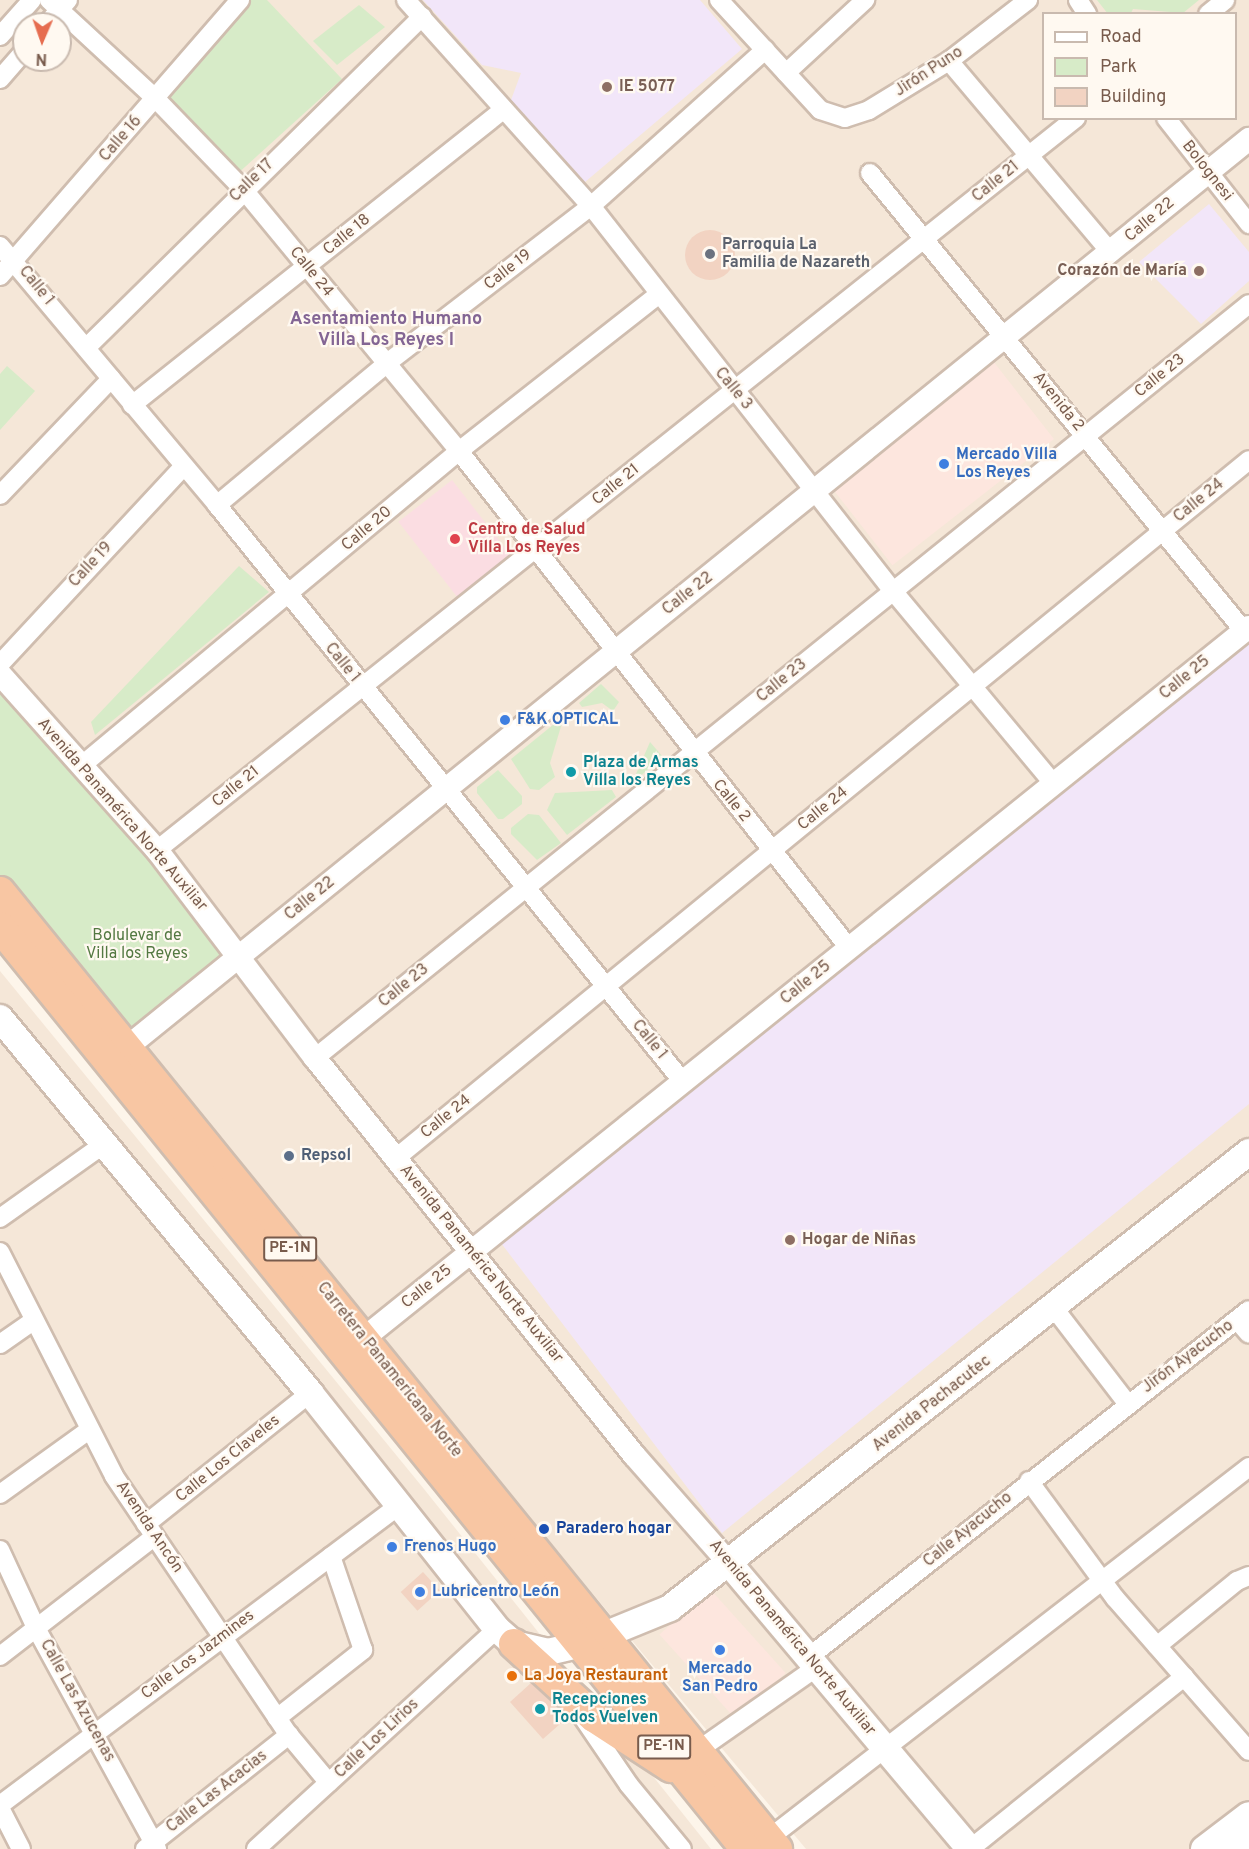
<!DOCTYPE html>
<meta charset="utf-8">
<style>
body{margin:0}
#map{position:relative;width:1249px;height:1849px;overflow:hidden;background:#fdf5ea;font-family:Overpass,sans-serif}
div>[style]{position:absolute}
.residential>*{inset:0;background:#f5e7d8}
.commercial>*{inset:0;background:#fde6de;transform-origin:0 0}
.education>*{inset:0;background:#f2e6f9}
.medical>*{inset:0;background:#fbdde2;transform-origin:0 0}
.green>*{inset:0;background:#d7ebc8}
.building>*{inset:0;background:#f2d3c2;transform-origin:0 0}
.round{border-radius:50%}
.roads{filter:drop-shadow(2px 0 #cfbdaf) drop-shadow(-2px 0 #cfbdaf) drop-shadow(0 2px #cfbdaf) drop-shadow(0 -2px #cfbdaf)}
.minor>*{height:18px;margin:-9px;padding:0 9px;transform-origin:9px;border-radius:9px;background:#fff}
.tertiary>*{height:22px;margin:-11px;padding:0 11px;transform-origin:11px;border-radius:11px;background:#fff}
.secondary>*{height:26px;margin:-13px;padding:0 13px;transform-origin:13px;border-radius:13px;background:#fff}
.trunk>*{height:30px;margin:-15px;padding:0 15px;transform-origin:15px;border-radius:15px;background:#f8c6a3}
.dots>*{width:16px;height:16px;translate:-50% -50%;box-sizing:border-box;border:3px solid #fff9f1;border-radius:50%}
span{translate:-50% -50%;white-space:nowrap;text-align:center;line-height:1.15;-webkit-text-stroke:4.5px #fff9f1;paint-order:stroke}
.shield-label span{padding:2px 4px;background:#fff9f1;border:2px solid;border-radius:4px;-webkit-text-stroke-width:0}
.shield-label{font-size:15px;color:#785b4c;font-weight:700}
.street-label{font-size:16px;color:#785b4c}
.education-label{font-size:16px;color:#785e54;font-weight:700}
.left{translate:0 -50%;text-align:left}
.right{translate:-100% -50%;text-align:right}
.worship-label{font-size:16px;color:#5b616d;font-weight:700}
.shop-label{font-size:16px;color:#366cbe;font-weight:700}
.health-label{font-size:16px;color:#be3a42;font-weight:700}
.culture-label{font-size:16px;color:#0d838f;font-weight:700}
.park-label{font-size:16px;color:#537841}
.service-label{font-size:16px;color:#4e5e75;font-weight:700}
.transit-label{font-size:16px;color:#164399;font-weight:700}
.food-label{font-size:16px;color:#c56008;font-weight:700}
.neighbourhood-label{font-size:18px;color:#836594;font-weight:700}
.legend{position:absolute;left:1042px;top:12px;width:195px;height:108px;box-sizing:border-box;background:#fff9f1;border:2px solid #c9baaf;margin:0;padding:8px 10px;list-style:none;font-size:18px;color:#785b4c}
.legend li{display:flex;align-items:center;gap:12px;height:30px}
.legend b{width:30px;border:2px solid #c9baaf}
.north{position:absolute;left:12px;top:12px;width:60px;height:60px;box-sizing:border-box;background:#fff9f1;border:2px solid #c9baaf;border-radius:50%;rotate:182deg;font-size:16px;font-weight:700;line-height:24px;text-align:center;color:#785b4c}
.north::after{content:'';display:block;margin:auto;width:21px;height:27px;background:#e66d50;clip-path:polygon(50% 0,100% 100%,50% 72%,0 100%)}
</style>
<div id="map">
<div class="residential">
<div style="clip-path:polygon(evenodd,0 0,1249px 0,1249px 1849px,806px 1849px,0 884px,0 0,1044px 14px,1236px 14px,1236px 118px,1044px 118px,1044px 14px,0 0,24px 24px,60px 24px,60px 60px,24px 60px,24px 24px)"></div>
<div style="clip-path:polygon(0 971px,424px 1489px,711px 1849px,0 1849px)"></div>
</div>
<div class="commercial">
<div style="left:993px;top:361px;width:99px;height:205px;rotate:52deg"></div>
<div style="left:710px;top:1589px;width:113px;height:68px;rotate:48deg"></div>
</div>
<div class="education">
<div style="clip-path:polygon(423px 0,700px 0,742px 49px,585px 182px,511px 100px,521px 73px,482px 65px)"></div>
<div style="clip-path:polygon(1209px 204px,1249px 252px,1249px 281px,1201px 324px,1139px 262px)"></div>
<div style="clip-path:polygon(1249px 643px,1249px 1104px,722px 1533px,501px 1243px)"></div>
</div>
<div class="medical">
<div style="left:452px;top:480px;width:97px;height:68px;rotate:52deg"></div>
</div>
<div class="green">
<div style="clip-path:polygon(251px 0,267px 0,342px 79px,235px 176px,165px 98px)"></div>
<div style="clip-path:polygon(1097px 0,1199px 0,1183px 13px,1133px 9px,1131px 13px,1108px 14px)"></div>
<div style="clip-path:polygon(359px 5px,385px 27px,337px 65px,313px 41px)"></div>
<div style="clip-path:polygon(7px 366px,35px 391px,0 430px,0 374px)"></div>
<div style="clip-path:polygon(239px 566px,269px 592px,95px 735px,91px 722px)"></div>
<div style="clip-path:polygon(601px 684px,619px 702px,613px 711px,602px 703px,582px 707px,579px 703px)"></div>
<div style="clip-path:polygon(0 686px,227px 950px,226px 958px,127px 1036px,0 878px)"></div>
<div style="clip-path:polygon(559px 720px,562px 723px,550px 763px,555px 777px,539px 790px,530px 789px,511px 759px)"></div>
<div style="clip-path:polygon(650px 742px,663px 757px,639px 777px,636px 774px)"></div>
<div style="clip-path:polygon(498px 770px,522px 796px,522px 804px,503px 819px,498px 819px,477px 793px,477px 787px)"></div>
<div style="clip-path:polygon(612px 790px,616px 797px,567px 835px,547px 810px,555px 793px)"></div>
<div style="clip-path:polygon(528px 814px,539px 815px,561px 843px,537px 860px,511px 834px,511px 828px)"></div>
</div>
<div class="building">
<div class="round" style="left:685px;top:230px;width:50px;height:50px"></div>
<div style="left:423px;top:1572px;width:25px;height:30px;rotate:48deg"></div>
<div style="clip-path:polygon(531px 1683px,568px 1717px,543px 1739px,510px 1702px)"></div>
</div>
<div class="roads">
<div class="minor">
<div style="left:49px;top:0;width:146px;rotate:42.8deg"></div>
<div style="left:156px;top:99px;width:125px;rotate:46deg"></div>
<div style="left:243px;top:189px;width:340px;rotate:50.5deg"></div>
<div style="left:459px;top:451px;width:632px;rotate:51.88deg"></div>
<div style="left:406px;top:0;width:277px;rotate:48.1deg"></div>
<div style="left:591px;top:206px;width:489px;rotate:51.9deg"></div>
<div style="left:893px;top:591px;width:251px;rotate:50.2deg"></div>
<div style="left:719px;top:0;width:149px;rotate:47.4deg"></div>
<div style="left:820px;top:110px;width:26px;rotate:18deg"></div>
<div style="left:845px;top:118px;width:25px;rotate:-18deg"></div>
<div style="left:869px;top:110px;width:94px;rotate:-31.5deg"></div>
<div style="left:949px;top:61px;width:100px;rotate:-37.7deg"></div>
<div style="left:1078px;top:0;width:17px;rotate:57deg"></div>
<div style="left:1208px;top:14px;width:22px;rotate:-39deg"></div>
<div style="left:47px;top:24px;width:32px;rotate:-49deg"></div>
<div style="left:0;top:36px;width:48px;rotate:-48.4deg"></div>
<div style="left:949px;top:61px;width:251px;rotate:49.8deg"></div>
<div style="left:786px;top:73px;width:108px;rotate:-42.7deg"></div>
<div style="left:0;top:79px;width:37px;rotate:-49deg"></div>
<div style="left:1166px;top:118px;width:135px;rotate:51.9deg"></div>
<div style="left:870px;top:173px;width:591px;rotate:50.77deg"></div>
<div style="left:0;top:246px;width:338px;rotate:50deg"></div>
<div style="left:217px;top:505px;width:742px;rotate:51.07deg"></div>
<div style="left:0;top:276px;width:366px;rotate:-49deg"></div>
<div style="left:86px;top:348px;width:472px;rotate:-44.6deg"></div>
<div style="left:132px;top:405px;width:475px;rotate:-38.5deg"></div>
<div style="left:0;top:495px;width:161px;rotate:-46.3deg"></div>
<div style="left:217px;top:505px;width:220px;rotate:-39.8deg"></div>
<div style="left:386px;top:364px;width:259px;rotate:-37.6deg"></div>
<div style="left:591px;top:206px;width:234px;rotate:-41.9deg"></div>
<div style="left:0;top:664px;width:269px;rotate:-47.1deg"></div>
<div style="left:81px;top:766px;width:492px;rotate:-39.8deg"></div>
<div style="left:459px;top:451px;width:251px;rotate:-38.1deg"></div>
<div style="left:157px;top:850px;width:1175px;rotate:-38.54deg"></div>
<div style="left:315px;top:1058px;width:1200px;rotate:-38.91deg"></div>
<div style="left:396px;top:1158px;width:1102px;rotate:-39.29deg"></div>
<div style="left:0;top:1218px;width:128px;rotate:-35.4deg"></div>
<div style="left:0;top:1252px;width:251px;rotate:63deg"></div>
<div style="left:114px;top:1476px;width:313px;rotate:56deg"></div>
<div style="left:289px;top:1735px;width:62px;rotate:50.2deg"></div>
<div style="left:1054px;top:1308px;width:120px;rotate:52.5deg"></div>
<div style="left:1237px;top:1320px;width:18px;rotate:49deg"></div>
<div style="left:0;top:1344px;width:40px;rotate:-34.9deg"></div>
<div style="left:1029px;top:1481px;width:145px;rotate:53.7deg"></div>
<div style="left:1115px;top:1598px;width:203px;rotate:48.8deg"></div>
<div style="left:0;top:1494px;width:110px;rotate:-35.7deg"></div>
<div style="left:146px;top:1524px;width:210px;rotate:-38.6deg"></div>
<div style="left:0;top:1550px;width:86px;rotate:65.2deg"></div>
<div style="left:36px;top:1628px;width:252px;rotate:61.3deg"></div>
<div style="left:1157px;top:1646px;width:103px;rotate:-39.1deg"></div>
<div style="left:1237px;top:1581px;width:13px;rotate:-23deg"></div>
<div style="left:0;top:1656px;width:195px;rotate:-37.7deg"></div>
<div style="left:809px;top:1657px;width:560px;rotate:-38.26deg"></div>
<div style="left:582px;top:1716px;width:83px;rotate:55.7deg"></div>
<div style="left:629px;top:1785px;width:83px;rotate:50.4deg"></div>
<div style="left:277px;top:1718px;width:110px;rotate:-38.3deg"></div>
<div style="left:363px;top:1650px;width:99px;rotate:-108.8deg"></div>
<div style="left:697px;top:1751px;width:146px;rotate:-35deg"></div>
<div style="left:0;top:1805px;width:496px;rotate:-36.9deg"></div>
<div style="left:0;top:1808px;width:46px;rotate:62.9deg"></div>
<div style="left:768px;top:1839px;width:608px;rotate:-37.72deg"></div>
<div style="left:145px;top:1849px;width:184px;rotate:-38.4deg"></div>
<div style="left:256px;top:1849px;width:326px;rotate:-42.4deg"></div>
<div style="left:970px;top:1849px;width:275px;rotate:-38.8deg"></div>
</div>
<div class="tertiary">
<div style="left:0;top:674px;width:236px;rotate:48.3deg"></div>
<div style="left:157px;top:850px;width:261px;rotate:52.8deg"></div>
<div style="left:315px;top:1058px;width:509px;rotate:51.22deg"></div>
<div style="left:634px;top:1455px;width:144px;rotate:48.7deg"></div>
<div style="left:126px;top:1048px;width:1445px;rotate:-38.99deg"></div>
<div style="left:364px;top:1338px;width:1135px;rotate:-38.78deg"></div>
</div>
<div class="secondary">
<div style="left:0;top:1018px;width:487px;rotate:50.4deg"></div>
<div style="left:310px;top:1393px;width:301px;rotate:51.6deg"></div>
<div style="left:497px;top:1629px;width:23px;rotate:41deg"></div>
<div style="left:514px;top:1644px;width:35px;rotate:13deg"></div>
<div style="left:548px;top:1652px;width:35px;rotate:-13deg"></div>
<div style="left:582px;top:1644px;width:95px;rotate:-22.2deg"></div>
<div style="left:670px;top:1608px;width:737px;rotate:-38.22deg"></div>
<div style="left:729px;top:1563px;width:374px;rotate:49.9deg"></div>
<div style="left:1204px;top:1849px;width:56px;rotate:-37.1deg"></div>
<div style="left:1235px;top:1849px;width:18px;rotate:-38deg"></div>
</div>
<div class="trunk">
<div style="left:0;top:892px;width:1233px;rotate:50.93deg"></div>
<div style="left:0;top:927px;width:1186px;rotate:51.02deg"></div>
<div style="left:514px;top:1644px;width:108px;rotate:42.4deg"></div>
<div style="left:594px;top:1717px;width:92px;rotate:33deg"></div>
</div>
</div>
<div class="dots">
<div style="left:607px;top:87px;background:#8d6e63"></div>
<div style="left:710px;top:254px;background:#6b7280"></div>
<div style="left:1199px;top:271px;background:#8d6e63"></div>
<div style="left:944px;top:464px;background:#3f7fe0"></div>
<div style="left:455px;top:539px;background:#e0444e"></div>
<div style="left:505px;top:720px;background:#3f7fe0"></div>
<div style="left:571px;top:772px;background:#0f9aa8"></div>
<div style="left:289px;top:1156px;background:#5c6f8a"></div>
<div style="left:790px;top:1240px;background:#8d6e63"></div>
<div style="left:544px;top:1529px;background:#1a4fb4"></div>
<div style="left:392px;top:1547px;background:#3f7fe0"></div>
<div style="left:420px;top:1592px;background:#3f7fe0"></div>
<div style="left:720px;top:1650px;background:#3f7fe0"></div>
<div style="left:512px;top:1676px;background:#e8710a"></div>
<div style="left:540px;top:1709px;background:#0f9aa8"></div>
</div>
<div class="shield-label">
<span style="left:290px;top:1249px">PE-1N</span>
<span style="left:664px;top:1747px">PE-1N</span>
</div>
<div class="street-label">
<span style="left:929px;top:72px;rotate:-33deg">Jirón Puno</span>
<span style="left:121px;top:139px;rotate:-49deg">Calle 16</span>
<span style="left:1207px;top:171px;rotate:52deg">Bolognesi</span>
<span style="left:252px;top:181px;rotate:-44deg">Calle 17</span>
<span style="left:996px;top:182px;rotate:-39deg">Calle 21</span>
<span style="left:1150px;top:220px;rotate:-40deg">Calle 22</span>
<span style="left:347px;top:235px;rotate:-39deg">Calle 18</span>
<span style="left:508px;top:270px;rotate:-38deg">Calle 19</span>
<span style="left:311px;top:272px;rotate:51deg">Calle 24</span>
<span style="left:36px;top:286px;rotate:51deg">Calle 1</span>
<span style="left:1160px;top:376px;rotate:-39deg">Calle 23</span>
<span style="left:733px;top:389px;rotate:51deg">Calle 3</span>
<span style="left:1058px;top:402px;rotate:51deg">Avenida 2</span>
<span style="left:616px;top:485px;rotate:-39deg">Calle 21</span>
<span style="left:1199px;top:501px;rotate:-39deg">Calle 24</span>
<span style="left:367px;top:529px;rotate:-40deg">Calle 20</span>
<span style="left:91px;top:565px;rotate:-47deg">Calle 19</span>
<span style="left:688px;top:594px;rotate:-38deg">Calle 22</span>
<span style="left:342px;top:663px;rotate:51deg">Calle 1</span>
<span style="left:1185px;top:678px;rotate:-39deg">Calle 25</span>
<span style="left:782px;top:681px;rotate:-39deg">Calle 23</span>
<span style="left:236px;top:787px;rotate:-39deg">Calle 21</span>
<span style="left:731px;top:801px;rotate:51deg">Calle 2</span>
<span style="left:823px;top:809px;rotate:-39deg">Calle 24</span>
<span style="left:122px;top:815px;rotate:49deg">Avenida Panamérica Norte Auxiliar</span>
<span style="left:310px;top:899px;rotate:-39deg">Calle 22</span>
<span style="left:806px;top:983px;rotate:-39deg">Calle 25</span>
<span style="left:404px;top:986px;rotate:-39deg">Calle 23</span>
<span style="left:649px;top:1040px;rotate:51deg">Calle 1</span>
<span style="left:446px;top:1117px;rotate:-39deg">Calle 24</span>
<span style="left:481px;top:1264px;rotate:51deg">Avenida Panamérica Norte Auxiliar</span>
<span style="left:427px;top:1287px;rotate:-39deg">Calle 25</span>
<span style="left:1188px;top:1357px;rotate:-37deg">Jirón Ayacucho</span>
<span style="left:389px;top:1370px;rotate:51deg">Carretera Panamericana Norte</span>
<span style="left:932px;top:1404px;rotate:-38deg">Avenida Pachacutec</span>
<span style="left:228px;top:1459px;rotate:-39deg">Calle Los Claveles</span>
<span style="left:149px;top:1527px;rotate:56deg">Avenida Ancón</span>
<span style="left:968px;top:1530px;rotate:-39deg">Calle Ayacucho</span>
<span style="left:792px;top:1638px;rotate:50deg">Avenida Panamérica Norte Auxiliar</span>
<span style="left:198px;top:1655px;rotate:-37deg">Calle Los Jazmines</span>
<span style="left:77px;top:1701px;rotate:61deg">Calle Las Azucenas</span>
<span style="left:377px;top:1739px;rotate:-43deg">Calle Los Lirios</span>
<span style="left:217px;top:1792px;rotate:-38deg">Calle Las Acacias</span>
</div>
<div class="education-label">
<span class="left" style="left:619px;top:87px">IE 5077</span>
<span class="right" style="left:1187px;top:271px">Corazón de María</span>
<span class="left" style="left:802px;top:1240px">Hogar de Niñas</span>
</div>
<div class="worship-label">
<span class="left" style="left:722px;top:254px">Parroquia La<br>Familia de Nazareth</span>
</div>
<div class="shop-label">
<span class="left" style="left:956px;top:464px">Mercado Villa<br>Los Reyes</span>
<span class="left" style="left:517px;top:720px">F&amp;K OPTICAL</span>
<span class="left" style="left:404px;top:1547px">Frenos Hugo</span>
<span class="left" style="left:432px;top:1592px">Lubricentro León</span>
<span style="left:720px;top:1678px">Mercado<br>San Pedro</span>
</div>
<div class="health-label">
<span class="left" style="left:468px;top:539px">Centro de Salud<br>Villa Los Reyes</span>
</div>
<div class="culture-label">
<span class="left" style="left:583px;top:772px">Plaza de Armas<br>Villa los Reyes</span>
<span class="left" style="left:552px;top:1709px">Recepciones<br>Todos Vuelven</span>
</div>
<div class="park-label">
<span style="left:137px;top:945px">Bolulevar de<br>Villa los Reyes</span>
</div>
<div class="service-label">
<span class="left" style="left:301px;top:1156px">Repsol</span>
</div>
<div class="transit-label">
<span class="left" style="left:556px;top:1529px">Paradero hogar</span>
</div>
<div class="food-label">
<span class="left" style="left:524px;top:1676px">La Joya Restaurant</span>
</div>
<div class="neighbourhood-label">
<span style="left:386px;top:331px">Asentamiento Humano<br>Villa Los Reyes I</span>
</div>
<ul class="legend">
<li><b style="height:8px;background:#fff"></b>Road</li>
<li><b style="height:16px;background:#d7ebc8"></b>Park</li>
<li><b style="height:16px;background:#f2d3c2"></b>Building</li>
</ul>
<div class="north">N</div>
</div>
